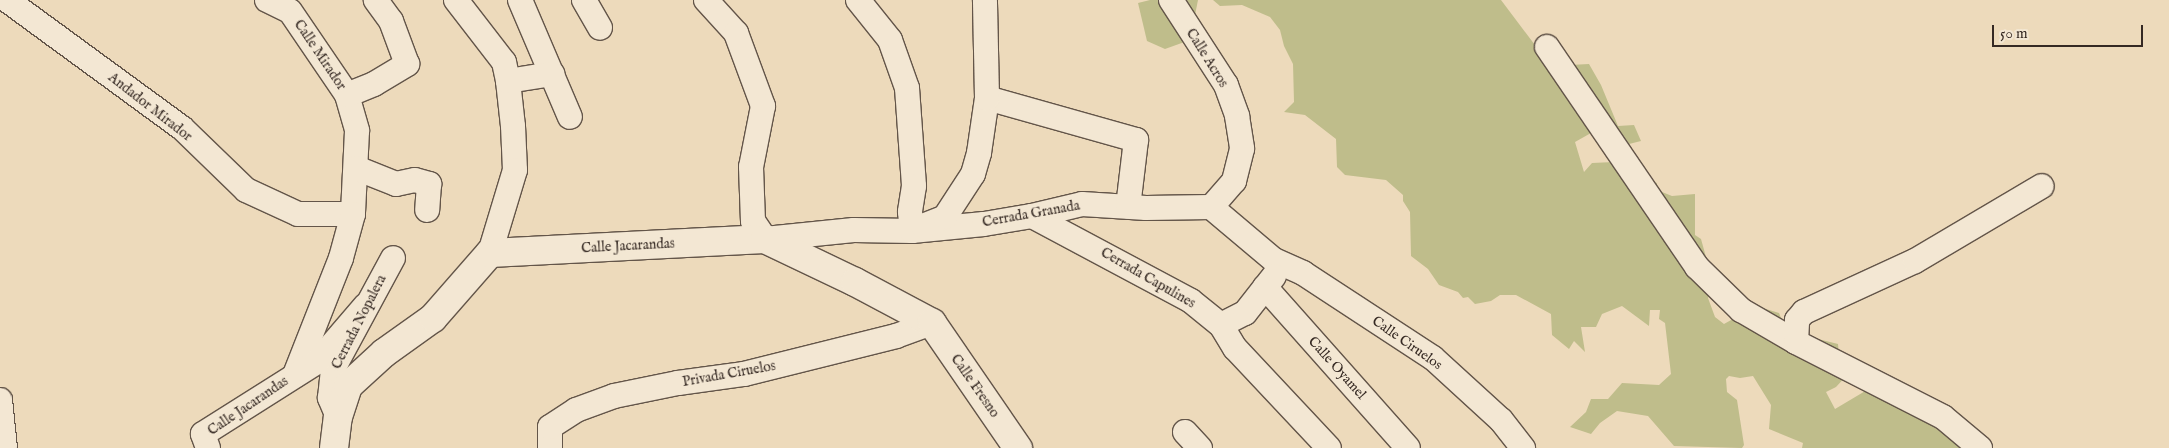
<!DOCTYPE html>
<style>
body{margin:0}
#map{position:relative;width:2169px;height:448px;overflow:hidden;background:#eddabb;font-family:"IM FELL English",serif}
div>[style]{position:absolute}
.green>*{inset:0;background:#bfbd8b}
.roads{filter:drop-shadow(1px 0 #635549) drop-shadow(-1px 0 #635549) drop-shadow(0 1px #635549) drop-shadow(0 -1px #635549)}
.street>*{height:24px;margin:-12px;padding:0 12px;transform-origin:12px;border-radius:12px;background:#f3e7d3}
.secondary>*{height:28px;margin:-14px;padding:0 14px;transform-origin:14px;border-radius:14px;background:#f3e7d3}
span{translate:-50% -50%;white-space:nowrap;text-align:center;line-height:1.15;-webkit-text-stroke:4px #f3e7d3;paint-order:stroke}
.street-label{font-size:14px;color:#352923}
.scale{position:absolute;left:1992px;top:25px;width:151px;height:22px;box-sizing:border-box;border:2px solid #352923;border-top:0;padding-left:6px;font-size:15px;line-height:18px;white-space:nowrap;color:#352923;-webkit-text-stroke:4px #f3e7d3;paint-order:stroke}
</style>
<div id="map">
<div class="green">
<div style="clip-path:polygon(1150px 0,1198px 0,1190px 40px,1165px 49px,1147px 41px,1138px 3px)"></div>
<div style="clip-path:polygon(1213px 0,1501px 0,1547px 61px,1570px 65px,1589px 64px,1601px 85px,1618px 126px,1634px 125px,1641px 141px,1609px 149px,1591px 133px,1575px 142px,1584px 172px,1592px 163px,1614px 162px,1638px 179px,1657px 183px,1657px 190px,1672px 196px,1695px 194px,1695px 235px,1701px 239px,1706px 257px,1716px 273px,1708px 298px,1715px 317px,1724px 324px,1756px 306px,1779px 313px,1790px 340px,1809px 345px,1814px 338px,1838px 344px,1839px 355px,1848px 374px,1836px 387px,1826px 392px,1835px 409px,1872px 387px,1988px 448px,1802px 448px,1803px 443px,1769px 429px,1771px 405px,1753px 376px,1740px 378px,1729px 376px,1726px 379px,1727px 392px,1737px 400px,1744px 445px,1742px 448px,1674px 446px,1648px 416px,1617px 411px,1600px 423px,1591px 434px,1570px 427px,1586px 412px,1591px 399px,1608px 399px,1622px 383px,1659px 385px,1671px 374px,1665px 323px,1659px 319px,1660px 310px,1650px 310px,1649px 326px,1622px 306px,1602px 314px,1596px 327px,1581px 327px,1585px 352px,1574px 341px,1569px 349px,1552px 335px,1551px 314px,1516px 295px,1500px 295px,1491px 301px,1475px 304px,1468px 297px,1463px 298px,1458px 292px,1439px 285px,1428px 269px,1411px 256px,1410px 212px,1403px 201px,1403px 195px,1386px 180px,1345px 175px,1337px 167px,1336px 139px,1305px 115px,1284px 112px,1294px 102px,1293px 64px,1284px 46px,1280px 30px,1270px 17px,1242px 5px,1220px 6px)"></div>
</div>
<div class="roads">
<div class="street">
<div style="left:7px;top:0;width:217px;rotate:36.2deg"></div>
<div style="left:182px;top:128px;width:89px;rotate:44.1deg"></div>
<div style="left:246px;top:190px;width:57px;rotate:24.8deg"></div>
<div style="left:298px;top:214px;width:55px"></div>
<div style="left:267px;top:0;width:25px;rotate:26deg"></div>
<div style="left:290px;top:11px;width:102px;rotate:55.8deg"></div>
<div style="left:347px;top:95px;width:37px;rotate:74deg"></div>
<div style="left:357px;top:131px;width:83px;rotate:92.8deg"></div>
<div style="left:353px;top:214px;width:46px;rotate:105.3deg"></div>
<div style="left:341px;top:258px;width:126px;rotate:111.5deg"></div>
<div style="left:456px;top:0;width:78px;rotate:52.3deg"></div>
<div style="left:504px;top:62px;width:19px;rotate:78deg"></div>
<div style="left:508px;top:81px;width:45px;rotate:83.7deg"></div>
<div style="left:513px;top:126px;width:44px;rotate:87.4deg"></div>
<div style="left:515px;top:170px;width:87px;rotate:106.8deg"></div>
<div style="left:520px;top:0;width:127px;rotate:66.9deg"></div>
<div style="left:584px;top:0;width:32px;rotate:60deg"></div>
<div style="left:706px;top:0;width:45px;rotate:47.7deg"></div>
<div style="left:736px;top:33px;width:78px;rotate:69.7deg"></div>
<div style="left:763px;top:106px;width:62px;rotate:101.1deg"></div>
<div style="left:751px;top:167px;width:54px;rotate:87.9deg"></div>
<div style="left:753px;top:221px;width:22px;rotate:56deg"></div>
<div style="left:765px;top:239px;width:89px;rotate:-5.8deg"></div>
<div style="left:854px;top:230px;width:58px;rotate:1deg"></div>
<div style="left:912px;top:231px;width:72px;rotate:-5.6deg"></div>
<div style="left:984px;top:224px;width:49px;rotate:-9.5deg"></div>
<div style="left:1032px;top:216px;width:51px;rotate:-13.5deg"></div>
<div style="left:1082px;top:204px;width:64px;rotate:3.6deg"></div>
<div style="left:1146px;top:208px;width:65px;rotate:-0.9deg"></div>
<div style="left:858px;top:0;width:51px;rotate:51.3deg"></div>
<div style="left:890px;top:40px;width:51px;rotate:70.5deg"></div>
<div style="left:907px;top:88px;width:98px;rotate:85.9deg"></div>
<div style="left:914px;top:186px;width:26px;rotate:99deg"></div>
<div style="left:910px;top:212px;width:19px;rotate:84deg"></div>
<div style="left:1171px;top:0;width:101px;rotate:57.1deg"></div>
<div style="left:1226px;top:85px;width:33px;rotate:70deg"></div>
<div style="left:1237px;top:116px;width:33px;rotate:81deg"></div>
<div style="left:1242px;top:149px;width:33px;rotate:104deg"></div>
<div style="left:1234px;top:181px;width:35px;rotate:131deg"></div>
<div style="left:1547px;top:47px;width:266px;rotate:55.7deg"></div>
<div style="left:1697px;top:267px;width:62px;rotate:44.3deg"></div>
<div style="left:1741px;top:310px;width:64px;rotate:30.2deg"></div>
<div style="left:508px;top:81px;width:45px;rotate:-9deg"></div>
<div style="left:347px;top:95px;width:29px;rotate:-22deg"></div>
<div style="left:374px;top:84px;width:39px;rotate:-31deg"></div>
<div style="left:407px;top:64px;width:46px;rotate:-110.4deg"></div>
<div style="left:391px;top:21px;width:26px;rotate:-126deg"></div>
<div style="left:987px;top:98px;width:155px;rotate:15.7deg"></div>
<div style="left:1136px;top:140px;width:67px;rotate:96.8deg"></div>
<div style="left:356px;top:168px;width:43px;rotate:21.8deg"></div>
<div style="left:396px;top:184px;width:19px;rotate:-12deg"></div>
<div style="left:415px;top:180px;width:15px;rotate:16deg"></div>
<div style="left:429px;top:184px;width:26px;rotate:94deg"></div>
<div style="left:1211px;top:207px;width:82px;rotate:40.1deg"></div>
<div style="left:1274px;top:260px;width:32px;rotate:24deg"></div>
<div style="left:1303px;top:273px;width:155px;rotate:33.2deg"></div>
<div style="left:1433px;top:358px;width:92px;rotate:42.4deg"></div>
<div style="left:1501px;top:420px;width:36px;rotate:52deg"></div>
<div style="left:1032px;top:216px;width:180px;rotate:28.1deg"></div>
<div style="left:1191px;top:301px;width:38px;rotate:39deg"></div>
<div style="left:1221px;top:325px;width:27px;rotate:59deg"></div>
<div style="left:1235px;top:348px;width:137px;rotate:46.8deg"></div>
<div style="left:923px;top:226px;width:24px;rotate:-22deg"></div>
<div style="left:945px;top:217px;width:51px;rotate:-56.9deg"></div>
<div style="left:973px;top:174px;width:22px;rotate:-74deg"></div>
<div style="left:979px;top:153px;width:56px;rotate:-81.7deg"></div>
<div style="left:987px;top:98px;width:98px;rotate:-91.2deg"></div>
<div style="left:1265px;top:287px;width:215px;rotate:48.4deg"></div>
<div style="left:1221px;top:325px;width:27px;rotate:-27deg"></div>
<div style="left:1245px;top:313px;width:47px;rotate:-51.9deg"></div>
<div style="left:0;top:400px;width:48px;rotate:84.1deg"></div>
<div style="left:338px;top:417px;width:21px;rotate:-113deg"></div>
<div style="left:330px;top:398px;width:29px;rotate:-84deg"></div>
<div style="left:333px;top:369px;width:126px;rotate:-61.6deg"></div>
<div style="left:1185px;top:432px;width:22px;rotate:47deg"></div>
<div style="left:208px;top:448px;width:15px;rotate:-110deg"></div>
<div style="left:203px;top:434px;width:135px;rotate:-32.3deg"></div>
<div style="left:317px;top:362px;width:75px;rotate:-49.3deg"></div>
<div style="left:550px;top:448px;width:21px;rotate:-90deg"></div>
<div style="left:550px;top:427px;width:31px;rotate:-33deg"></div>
<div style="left:576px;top:410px;width:40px;rotate:-20.2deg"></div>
<div style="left:614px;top:396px;width:65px;rotate:-11.5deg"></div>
<div style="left:678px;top:383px;width:67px;rotate:-7.8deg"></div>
<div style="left:744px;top:374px;width:157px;rotate:-14deg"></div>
<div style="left:896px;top:336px;width:38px;rotate:-20deg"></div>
<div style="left:1980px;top:448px;width:48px;rotate:-140deg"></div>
<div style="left:1943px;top:417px;width:165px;rotate:-153deg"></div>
<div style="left:1796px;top:342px;width:22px;rotate:-87deg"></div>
<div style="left:1797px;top:320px;width:11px;rotate:-49deg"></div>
<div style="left:1804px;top:312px;width:122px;rotate:-24.7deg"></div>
<div style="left:1915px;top:261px;width:147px;rotate:-30.6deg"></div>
</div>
<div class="secondary">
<div style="left:334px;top:448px;width:31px;rotate:-83deg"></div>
<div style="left:338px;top:417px;width:33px;rotate:-72deg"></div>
<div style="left:348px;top:386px;width:49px;rotate:-42.5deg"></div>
<div style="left:384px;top:353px;width:60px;rotate:-35.5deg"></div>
<div style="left:433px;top:318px;width:86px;rotate:-48.8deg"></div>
<div style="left:490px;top:253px;width:275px;rotate:-2.9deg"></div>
<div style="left:765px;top:239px;width:100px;rotate:25.5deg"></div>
<div style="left:855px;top:282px;width:87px;rotate:28deg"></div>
<div style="left:932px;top:323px;width:152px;rotate:55.5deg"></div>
</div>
</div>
<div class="street-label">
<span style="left:320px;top:55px;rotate:56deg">Calle Mirador</span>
<span style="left:1207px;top:58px;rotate:58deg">Calle Acros</span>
<span style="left:150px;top:107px;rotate:38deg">Andador Mirador</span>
<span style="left:1031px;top:214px;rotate:-10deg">Cerrada Granada</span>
<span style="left:628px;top:246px;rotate:-3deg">Calle Jacarandas</span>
<span style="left:1148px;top:278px;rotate:30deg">Cerrada Capulines</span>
<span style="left:359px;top:322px;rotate:-63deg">Cerrada Nopalera</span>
<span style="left:1407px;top:343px;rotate:35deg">Calle Ciruelos</span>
<span style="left:1337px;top:368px;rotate:48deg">Calle Oyamel</span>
<span style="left:729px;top:374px;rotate:-10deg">Privada Ciruelos</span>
<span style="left:975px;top:386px;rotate:55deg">Calle Fresno</span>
<span style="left:248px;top:406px;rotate:-34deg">Calle Jacarandas</span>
</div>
<div class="scale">50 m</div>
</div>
